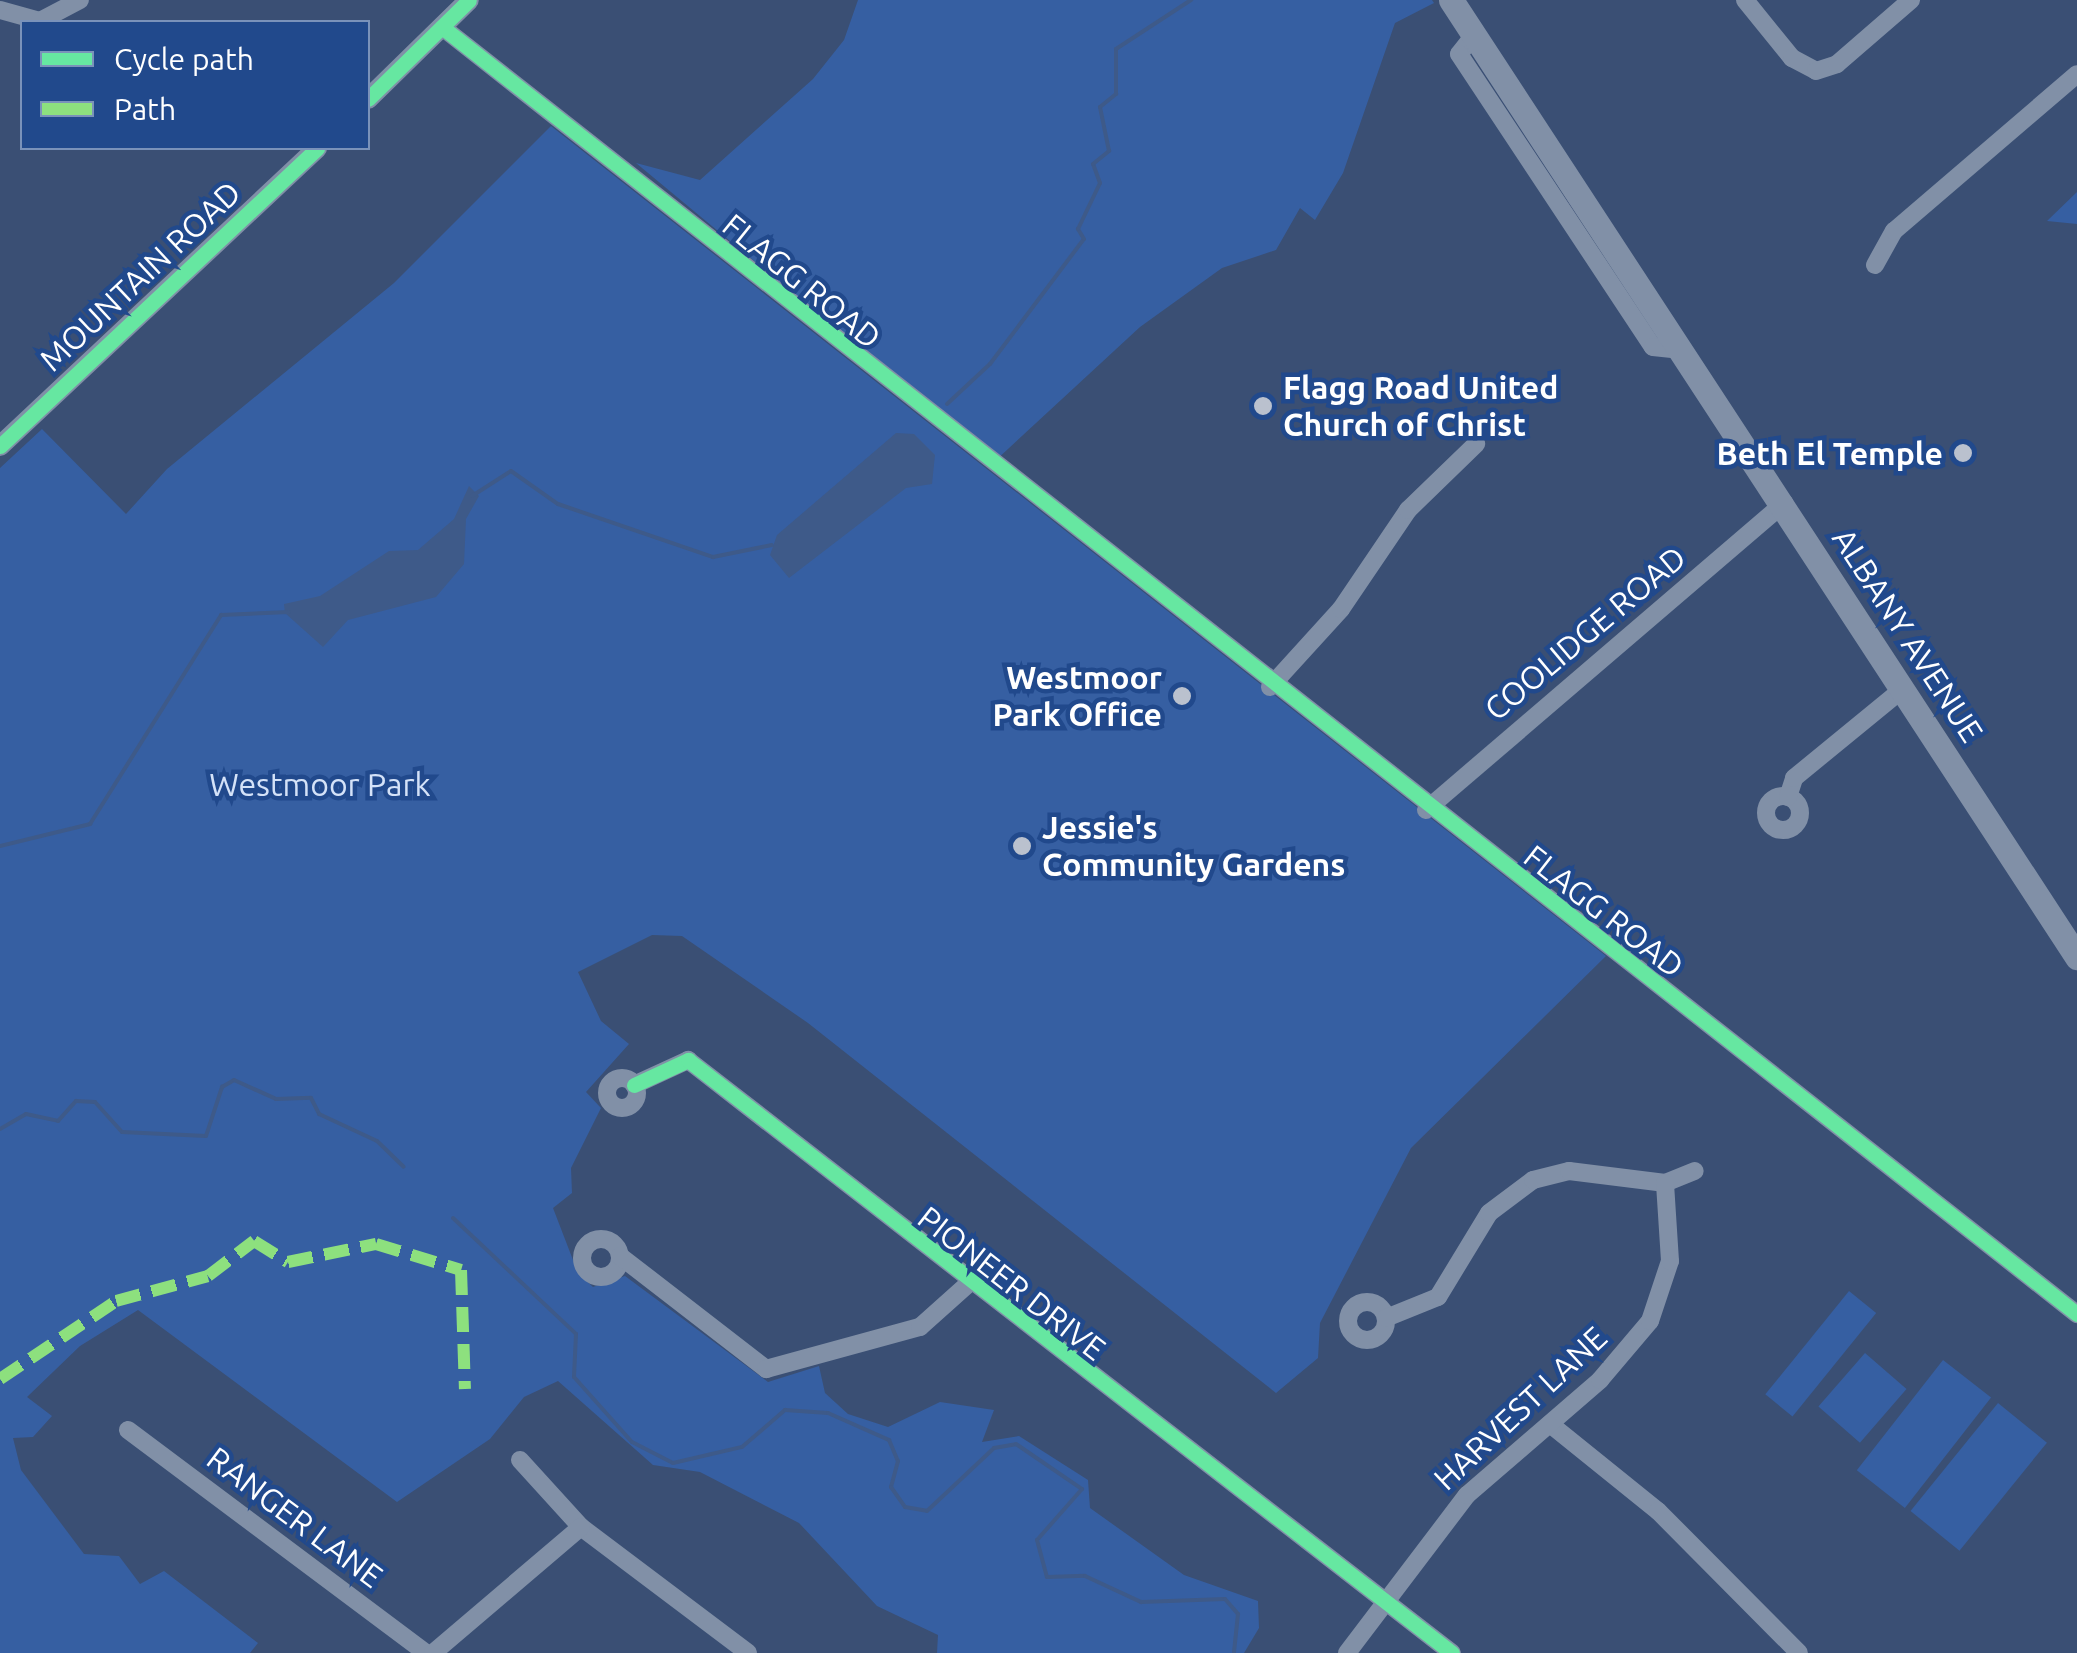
<!DOCTYPE html>
<style>
body{margin:0}
#map{position:relative;width:2077px;height:1653px;overflow:hidden;background:#3a4f74;font-family:Ubuntu,sans-serif}
div>[style]{position:absolute}
.green>*{inset:0;background:#365fa2;transform-origin:0 0}
.water>*{inset:0;background:#3e5a89}
.stream>*{height:4px;margin:-2px;padding:0 2px;transform-origin:2px;border-radius:2px;background:#3e5a89}
.minor>*{height:18px;margin:-9px;padding:0 9px;transform-origin:9px;border-radius:9px;background:#8190a7}
.minor>.ring{margin:-9px;padding:0;box-sizing:content-box;background:none;border:18px solid #8190a7;border-radius:50%}
.major>*{height:20px;margin:-10px;padding:0 10px;transform-origin:10px;border-radius:10px;background:#808fa7}
.highway>*{height:25px;margin:-12.5px;padding:0 12.5px;transform-origin:12.5px;border-radius:12.5px;background:#8190a7}
.quiet>*{height:12px;margin-top:-6px;transform-origin:0;background:repeating-linear-gradient(90deg,#8de07e 0 25px,transparent 0 37px)}
.cycleway>*{height:15px;margin:-7.5px;padding:0 7.5px;transform-origin:7.5px;border-radius:7.5px;background:#66e7a1}
.dots>*{width:28px;height:28px;translate:-50% -50%;box-sizing:border-box;border:5px solid #21498c;border-radius:50%}
span{translate:-50% -50%;white-space:nowrap;text-align:center;line-height:1.15;-webkit-text-stroke:9px #21498c;paint-order:stroke}
.street-label{font-size:32px;color:#fff}
.poi-label{font-size:32px;color:#fff;font-weight:700}
.left{translate:0 -50%;text-align:left}
.right{translate:-100% -50%;text-align:right}
.park-label{font-size:32px;color:#d4e2f8}
.legend{position:absolute;left:20px;top:20px;width:350px;height:130px;box-sizing:border-box;background:#21498c;border:2px solid #7a92ba;margin:0;padding:12px 18px;list-style:none;font-size:30px;color:#fff}
.legend li{display:flex;align-items:center;gap:20px;height:50px}
.legend b{width:50px;border:2px solid #7a92ba}
</style>
<div id="map">
<div class="green">
<div style="clip-path:polygon(858px 0,1432px 0,1434px 3px,1395px 23px,1343px 173px,1315px 220px,1300px 208px,1276px 250px,1222px 268px,1140px 327px,995px 461px,636px 163px,700px 180px,813px 79px,844px 40px)"></div>
<div style="clip-path:polygon(551px 126px,1606px 956px,1411px 1148px,1320px 1323px,1318px 1358px,1276px 1393px,808px 1023px,682px 936px,652px 935px,578px 972px,601px 1021px,629px 1044px,586px 1092px,601px 1108px,571px 1168px,572px 1193px,553px 1208px,578px 1273px,593px 1287px,625px 1276px,768px 1382px,819px 1366px,825px 1393px,848px 1414px,888px 1427px,940px 1402px,994px 1410px,982px 1442px,1019px 1436px,1088px 1480px,1090px 1508px,1184px 1575px,1258px 1601px,1259px 1628px,1244px 1653px,937px 1653px,938px 1635px,877px 1606px,799px 1523px,700px 1472px,653px 1465px,558px 1381px,524px 1397px,490px 1439px,397px 1502px,138px 1310px,80px 1346px,27px 1397px,52px 1416px,33px 1437px,13px 1438px,21px 1470px,84px 1554px,119px 1556px,140px 1584px,164px 1571px,258px 1643px,250px 1653px,0 1653px,0 468px,42px 429px,126px 514px,167px 469px,394px 283px)"></div>
<div style="clip-path:polygon(2077px 192px,2077px 224px,2047px 221px)"></div>
<div style="left:1849px;top:1291px;width:35px;height:133px;rotate:39deg"></div>
<div style="left:1865px;top:1353px;width:55px;height:71px;rotate:41deg"></div>
<div style="left:1943px;top:1360px;width:61px;height:140px;rotate:38deg"></div>
<div style="left:1998px;top:1403px;width:63px;height:139px;rotate:39deg"></div>
</div>
<div class="water">
<div style="clip-path:polygon(896px 433px,914px 434px,935px 455px,932px 484px,906px 488px,789px 578px,770px 555px,777px 535px)"></div>
<div style="clip-path:polygon(469px 486px,479px 496px,466px 519px,464px 564px,436px 597px,348px 620px,323px 647px,285px 613px,284px 604px,320px 596px,389px 551px,418px 550px,454px 519px)"></div>
</div>
<div class="stream">
<div style="left:947px;top:404px;width:59px;rotate:-42.9deg"></div>
<div style="left:990px;top:364px;width:156px;rotate:-53.1deg"></div>
<div style="left:1084px;top:239px;width:12px;rotate:-121deg"></div>
<div style="left:1078px;top:229px;width:51px;rotate:-64.4deg"></div>
<div style="left:1100px;top:183px;width:20px;rotate:-110deg"></div>
<div style="left:1093px;top:164px;width:21px;rotate:-39deg"></div>
<div style="left:1109px;top:151px;width:45px;rotate:-101.6deg"></div>
<div style="left:1100px;top:107px;width:21px;rotate:-39deg"></div>
<div style="left:1116px;top:94px;width:45px;rotate:-90deg"></div>
<div style="left:1116px;top:49px;width:90px;rotate:-33.2deg"></div>
<div style="left:472px;top:496px;width:46px;rotate:-32.7deg"></div>
<div style="left:511px;top:471px;width:57px;rotate:35.1deg"></div>
<div style="left:558px;top:504px;width:164px;rotate:18.9deg"></div>
<div style="left:713px;top:557px;width:60px;rotate:-11.5deg"></div>
<div style="left:0;top:846px;width:93px;rotate:-13.7deg"></div>
<div style="left:90px;top:824px;width:247px;rotate:-57.9deg"></div>
<div style="left:221px;top:615px;width:68px;rotate:-2.5deg"></div>
<div style="left:0;top:1129px;width:30px;rotate:-30deg"></div>
<div style="left:26px;top:1114px;width:33px;rotate:12deg"></div>
<div style="left:58px;top:1121px;width:27px;rotate:-48deg"></div>
<div style="left:76px;top:1101px;width:19px;rotate:3deg"></div>
<div style="left:95px;top:1102px;width:40px;rotate:48deg"></div>
<div style="left:122px;top:1132px;width:84px;rotate:2.7deg"></div>
<div style="left:206px;top:1136px;width:52px;rotate:-71.9deg"></div>
<div style="left:222px;top:1087px;width:14px;rotate:-30deg"></div>
<div style="left:234px;top:1080px;width:46px;rotate:24.3deg"></div>
<div style="left:276px;top:1099px;width:35px;rotate:-2deg"></div>
<div style="left:311px;top:1098px;width:18px;rotate:63deg"></div>
<div style="left:319px;top:1114px;width:64px;rotate:25deg"></div>
<div style="left:377px;top:1141px;width:37px;rotate:44deg"></div>
<div style="left:453px;top:1218px;width:169px;rotate:43.3deg"></div>
<div style="left:576px;top:1334px;width:43px;rotate:92.7deg"></div>
<div style="left:574px;top:1377px;width:87px;rotate:48.3deg"></div>
<div style="left:632px;top:1442px;width:46px;rotate:27.1deg"></div>
<div style="left:673px;top:1463px;width:71px;rotate:-13.1deg"></div>
<div style="left:742px;top:1447px;width:57px;rotate:-40.7deg"></div>
<div style="left:785px;top:1410px;width:43px;rotate:4deg"></div>
<div style="left:828px;top:1413px;width:67px;rotate:23.9deg"></div>
<div style="left:889px;top:1440px;width:23px;rotate:67deg"></div>
<div style="left:898px;top:1461px;width:27px;rotate:105deg"></div>
<div style="left:891px;top:1487px;width:24px;rotate:55deg"></div>
<div style="left:905px;top:1507px;width:22px;rotate:10deg"></div>
<div style="left:927px;top:1511px;width:92px;rotate:-43.2deg"></div>
<div style="left:994px;top:1448px;width:22px;rotate:-10deg"></div>
<div style="left:1016px;top:1444px;width:80px;rotate:34.3deg"></div>
<div style="left:1082px;top:1489px;width:68px;rotate:131.4deg"></div>
<div style="left:1037px;top:1540px;width:38px;rotate:75deg"></div>
<div style="left:1047px;top:1577px;width:38px;rotate:-2deg"></div>
<div style="left:1085px;top:1576px;width:62px;rotate:24.9deg"></div>
<div style="left:1141px;top:1602px;width:84px;rotate:-2deg"></div>
<div style="left:1225px;top:1599px;width:20px;rotate:49deg"></div>
<div style="left:1238px;top:1614px;width:39px;rotate:96deg"></div>
</div>
<div class="minor">
<div style="left:1745px;top:0;width:75px;rotate:51deg"></div>
<div style="left:1792px;top:58px;width:27px;rotate:28deg"></div>
<div style="left:1816px;top:71px;width:22px;rotate:-18deg"></div>
<div style="left:1837px;top:64px;width:98px;rotate:-40.9deg"></div>
<div style="left:0;top:10px;width:41px;rotate:15.4deg"></div>
<div style="left:40px;top:21px;width:45px;rotate:-27.7deg"></div>
<div style="left:442px;top:27px;width:2081px;rotate:38.21deg"></div>
<div style="left:1474px;top:35px;width:24px;rotate:128deg"></div>
<div style="left:1459px;top:54px;width:351px;rotate:56.5deg"></div>
<div style="left:1653px;top:347px;width:31px;rotate:6deg"></div>
<div style="left:1875px;top:265px;width:39px;rotate:-61deg"></div>
<div style="left:1894px;top:231px;width:241px;rotate:-40.6deg"></div>
<div style="left:1270px;top:687px;width:105px;rotate:-47.7deg"></div>
<div style="left:1341px;top:609px;width:120px;rotate:-55.9deg"></div>
<div style="left:1408px;top:510px;width:95px;rotate:-44.1deg"></div>
<div class="ring" style="left:1766px;top:796px;width:16px;height:16px"></div>
<div style="left:1788px;top:797px;width:20px;rotate:-72deg"></div>
<div style="left:1794px;top:778px;width:142px;rotate:-39.3deg"></div>
<div style="left:1426px;top:810px;width:472px;rotate:-40.6deg"></div>
<div class="ring" style="left:607px;top:1078px;width:12px;height:12px"></div>
<div style="left:634px;top:1085px;width:60px;rotate:-24.8deg"></div>
<div style="left:688px;top:1060px;width:967px;rotate:37.82deg"></div>
<div class="ring" style="left:582px;top:1239px;width:20px;height:20px"></div>
<div style="left:620px;top:1256px;width:185px;rotate:37.7deg"></div>
<div style="left:766px;top:1369px;width:160px;rotate:-15.3deg"></div>
<div style="left:920px;top:1327px;width:63px;rotate:-41.8deg"></div>
<div class="ring" style="left:1348px;top:1302px;width:20px;height:20px"></div>
<div style="left:1386px;top:1318px;width:56px;rotate:-22deg"></div>
<div style="left:1438px;top:1297px;width:98px;rotate:-58.7deg"></div>
<div style="left:1489px;top:1213px;width:55px;rotate:-36.9deg"></div>
<div style="left:1533px;top:1180px;width:37px;rotate:-14deg"></div>
<div style="left:1569px;top:1171px;width:97px;rotate:7.1deg"></div>
<div style="left:1665px;top:1183px;width:32px;rotate:-22deg"></div>
<div style="left:1550px;top:1424px;width:139px;rotate:38.9deg"></div>
<div style="left:1658px;top:1511px;width:200px;rotate:45.2deg"></div>
<div style="left:128px;top:1430px;width:372px;rotate:36.8deg"></div>
<div style="left:520px;top:1460px;width:91px;rotate:47.7deg"></div>
<div style="left:581px;top:1527px;width:209px;rotate:37deg"></div>
<div style="left:433px;top:1653px;width:194px;rotate:-40.4deg"></div>
<div style="left:1347px;top:1653px;width:198px;rotate:-52.8deg"></div>
<div style="left:1467px;top:1495px;width:176px;rotate:-40.8deg"></div>
<div style="left:1600px;top:1380px;width:77px;rotate:-49.7deg"></div>
<div style="left:1650px;top:1321px;width:63px;rotate:-71.6deg"></div>
<div style="left:1670px;top:1261px;width:78px;rotate:-93.7deg"></div>
</div>
<div class="major">
<div style="left:368px;top:99px;width:141px;rotate:-44.4deg"></div>
<div style="left:0;top:446px;width:435px;rotate:-43.2deg"></div>
</div>
<div class="highway">
<div style="left:1451px;top:0;width:1144px;rotate:56.81deg"></div>
</div>
<div class="quiet">
<div style="left:0;top:1379px;width:140px;rotate:-33.9deg"></div>
<div style="left:116px;top:1301px;width:95px;rotate:-15.2deg"></div>
<div style="left:208px;top:1276px;width:58px;rotate:-37.3deg"></div>
<div style="left:254px;top:1241px;width:40px;rotate:32deg"></div>
<div style="left:288px;top:1262px;width:90px;rotate:-11.6deg"></div>
<div style="left:376px;top:1244px;width:89px;rotate:17deg"></div>
<div style="left:461px;top:1270px;width:119px;rotate:88.1deg"></div>
</div>
<div class="cycleway">
<div style="left:442px;top:27px;width:2081px;rotate:38.21deg"></div>
<div style="left:368px;top:99px;width:141px;rotate:-44.4deg"></div>
<div style="left:0;top:446px;width:435px;rotate:-43.2deg"></div>
<div style="left:634px;top:1085px;width:60px;rotate:-24.8deg"></div>
<div style="left:688px;top:1060px;width:967px;rotate:37.82deg"></div>
</div>
<div class="dots">
<div style="left:1263px;top:406px;background:#bac1ce"></div>
<div style="left:1963px;top:453px;background:#bac1ce"></div>
<div style="left:1182px;top:696px;background:#bac1ce"></div>
<div style="left:1022px;top:846px;background:#bac1ce"></div>
</div>
<div class="street-label">
<span style="left:140px;top:276px;rotate:-43deg">MOUNTAIN ROAD</span>
<span style="left:802px;top:281px;rotate:39deg">FLAGG ROAD</span>
<span style="left:1585px;top:633px;rotate:-40deg">COOLIDGE ROAD</span>
<span style="left:1908px;top:635px;rotate:57deg">ALBANY AVENUE</span>
<span style="left:1604px;top:911px;rotate:38deg">FLAGG ROAD</span>
<span style="left:1012px;top:1283px;rotate:38deg">PIONEER DRIVE</span>
<span style="left:1520px;top:1408px;rotate:-43deg">HARVEST LANE</span>
<span style="left:295px;top:1517px;rotate:37deg">RANGER LANE</span>
</div>
<div class="poi-label">
<span class="left" style="left:1283px;top:406px">Flagg Road United<br>Church of Christ</span>
<span class="right" style="left:1943px;top:453px">Beth El Temple</span>
<span class="right" style="left:1162px;top:696px">Westmoor<br>Park Office</span>
<span class="left" style="left:1042px;top:846px">Jessie's<br>Community Gardens</span>
</div>
<div class="park-label">
<span style="left:320px;top:784px">Westmoor Park</span>
</div>
<ul class="legend">
<li><b style="height:12px;background:#66e7a1"></b>Cycle path</li>
<li><b style="height:12px;background:#8de07e"></b>Path</li>
</ul>
</div>
